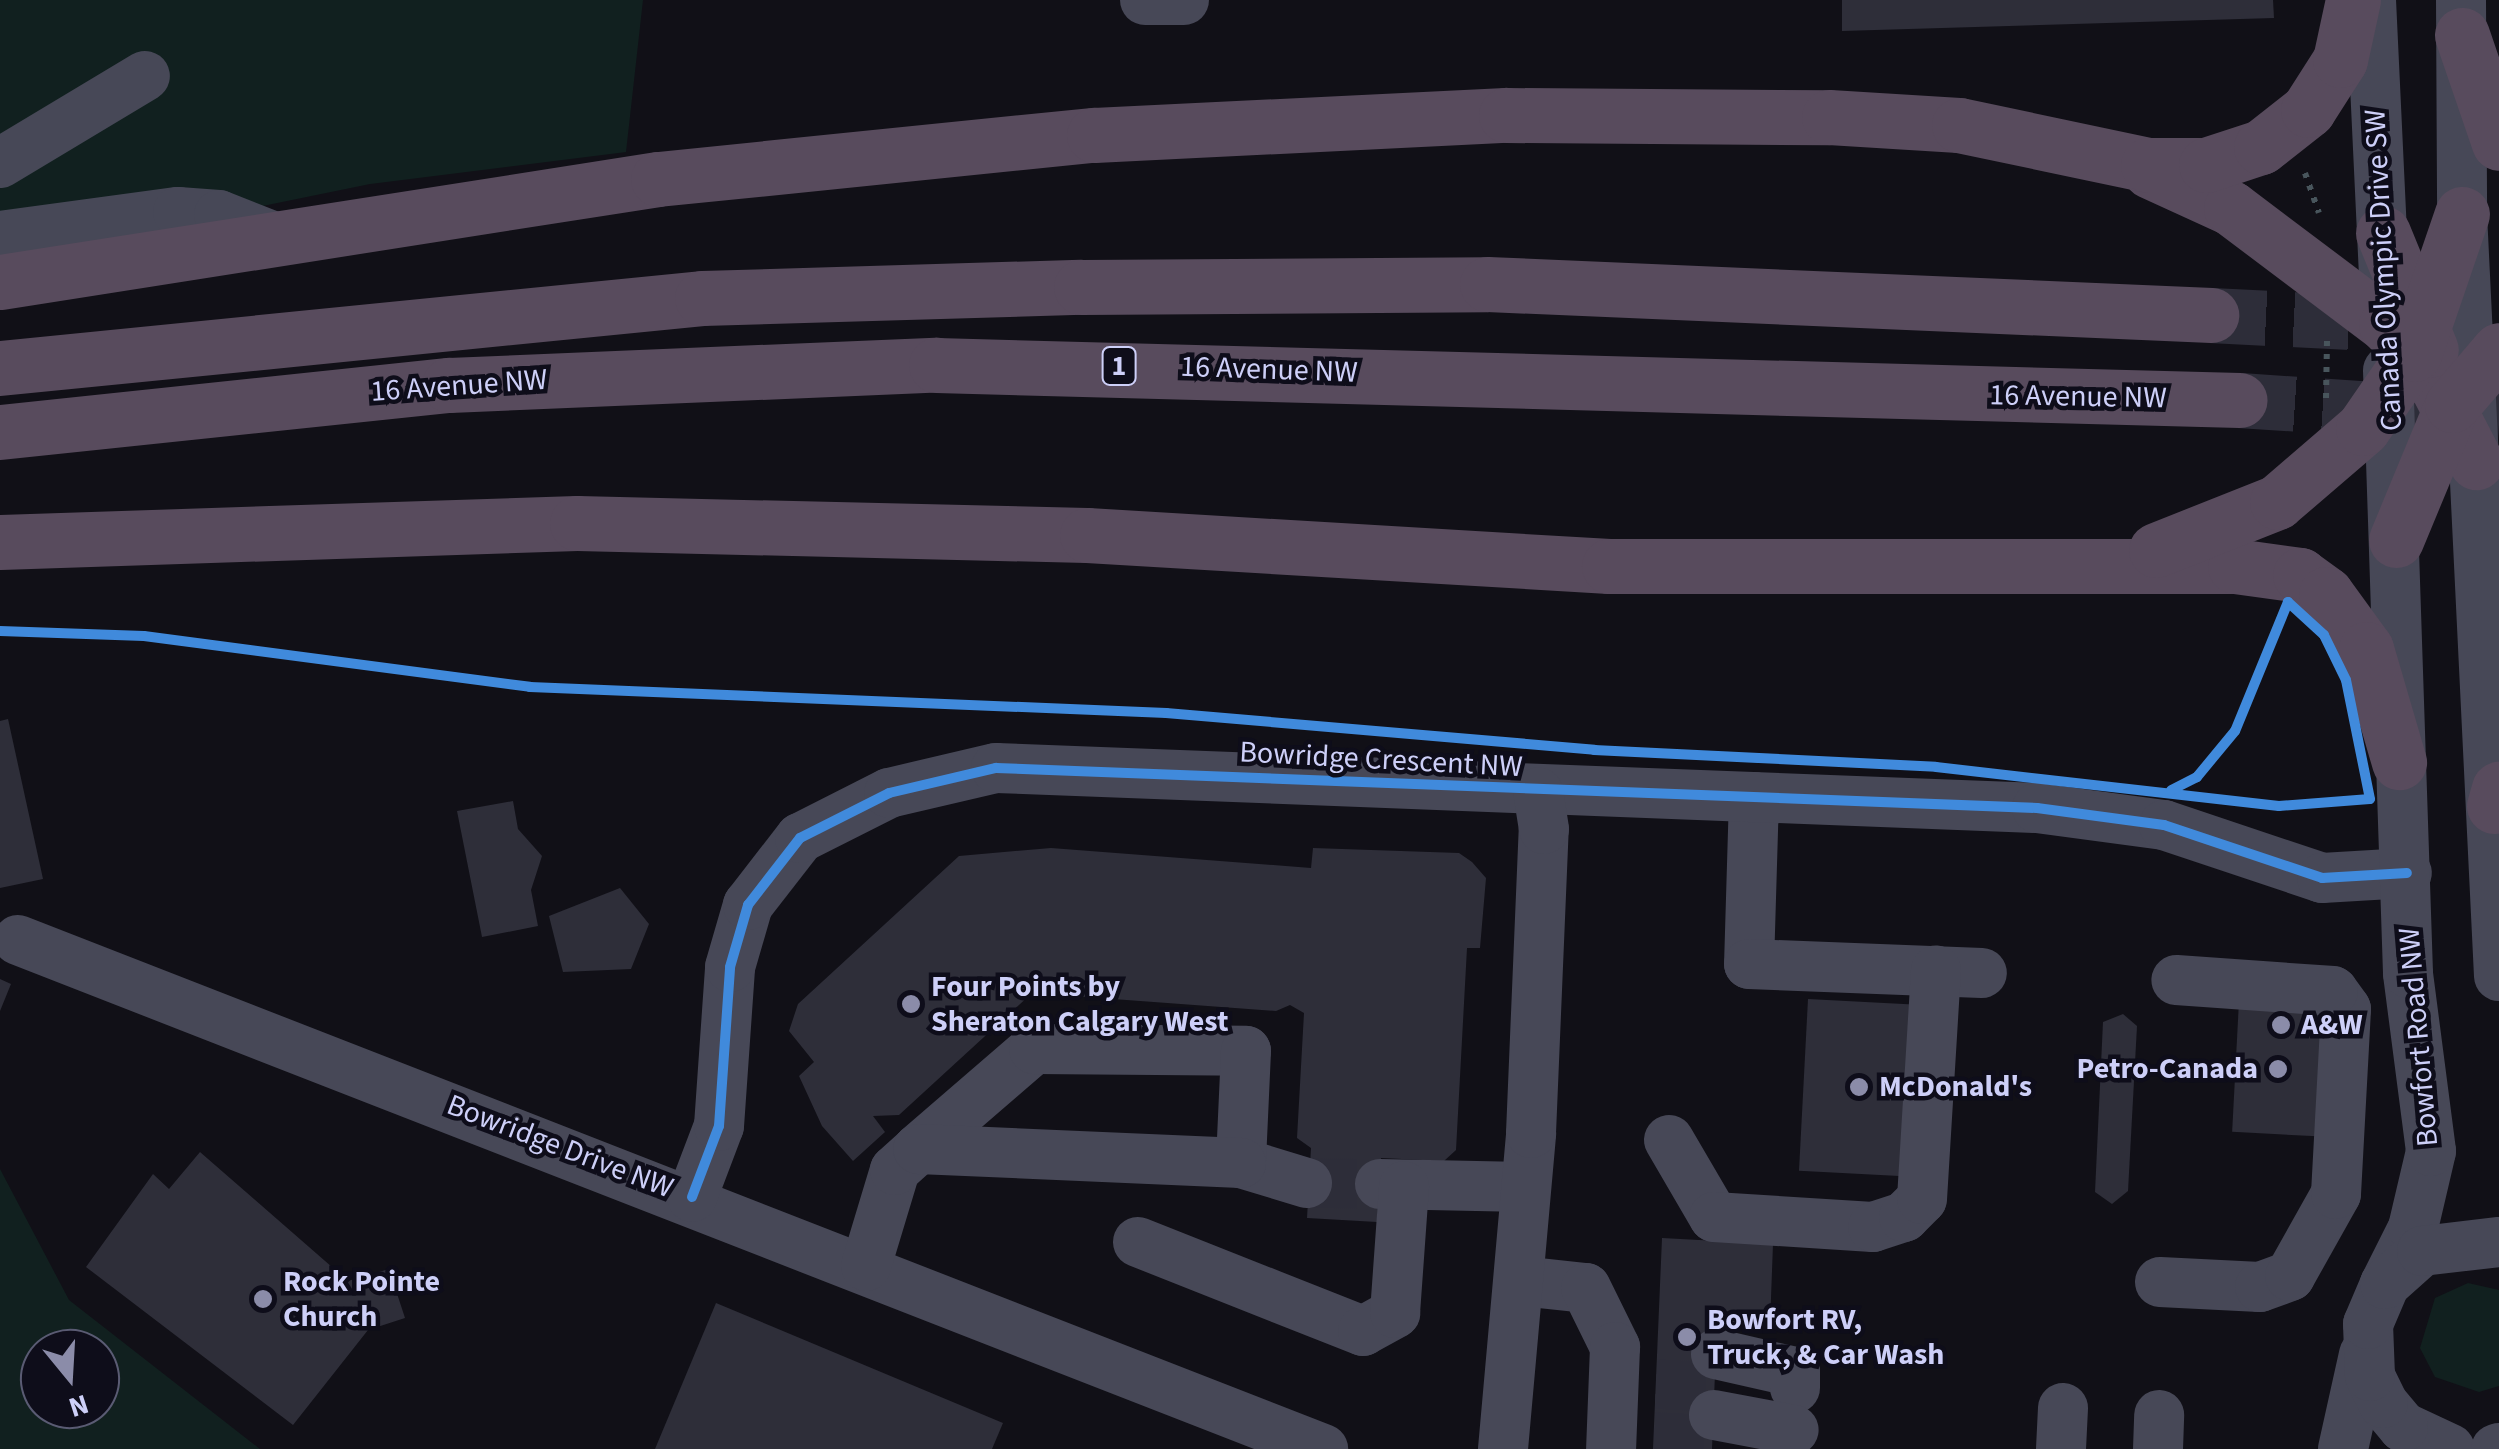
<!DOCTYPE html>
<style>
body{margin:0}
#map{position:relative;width:2499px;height:1449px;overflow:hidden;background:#111017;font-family:"Source Sans 3",sans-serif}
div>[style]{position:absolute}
.green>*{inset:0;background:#11201f}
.building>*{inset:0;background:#2e2e39;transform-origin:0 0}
.minor-tunnel>*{height:50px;margin-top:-25px;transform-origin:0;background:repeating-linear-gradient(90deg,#2d2d39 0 50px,transparent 0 75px)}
.highway-tunnel>*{height:55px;margin-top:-27.5px;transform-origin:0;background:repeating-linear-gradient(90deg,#2d2d39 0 55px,transparent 0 83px)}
.path>*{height:6px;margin-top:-3px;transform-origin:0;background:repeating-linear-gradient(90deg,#48555c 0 5px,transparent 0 13px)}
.minor>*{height:50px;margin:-25px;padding:0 25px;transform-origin:25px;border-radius:25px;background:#474857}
.highway>*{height:55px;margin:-27.5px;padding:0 27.5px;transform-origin:27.5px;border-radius:27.5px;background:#584b5d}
.cycleway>*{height:10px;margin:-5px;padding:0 5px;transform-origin:5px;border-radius:5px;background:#408adc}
.dots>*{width:28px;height:28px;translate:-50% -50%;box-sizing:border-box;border:5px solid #0e0d1a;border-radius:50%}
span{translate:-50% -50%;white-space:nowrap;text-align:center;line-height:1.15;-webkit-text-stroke:9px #0e0d1a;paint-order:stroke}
.shield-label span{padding:2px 8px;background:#0e0d1a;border:2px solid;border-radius:8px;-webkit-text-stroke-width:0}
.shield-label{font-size:28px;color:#cdcff8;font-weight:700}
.street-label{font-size:30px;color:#cdcff8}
.poi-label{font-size:30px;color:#cdcff8;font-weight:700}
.left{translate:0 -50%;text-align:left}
.right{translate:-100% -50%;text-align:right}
.north{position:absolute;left:20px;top:1329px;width:100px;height:100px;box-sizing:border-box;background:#0e0d1a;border:2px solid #5a5b73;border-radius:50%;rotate:162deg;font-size:28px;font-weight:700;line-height:40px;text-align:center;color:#cdcff8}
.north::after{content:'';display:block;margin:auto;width:35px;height:45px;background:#8b8ca9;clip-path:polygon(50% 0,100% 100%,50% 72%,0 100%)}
</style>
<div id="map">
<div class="green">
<div style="clip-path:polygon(0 0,643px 0,626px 152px,370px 184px,0 260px)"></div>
<div style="clip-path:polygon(evenodd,0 1169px,69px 1300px,260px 1449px,0 1449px,0 1169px,40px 1349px,100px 1349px,100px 1409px,40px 1409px,40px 1349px)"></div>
<div style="clip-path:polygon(2468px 1283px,2499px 1290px,2499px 1386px,2479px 1392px,2435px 1377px,2420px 1348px,2435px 1298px)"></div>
</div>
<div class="building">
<div style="clip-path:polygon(1842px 0,2273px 0,2274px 18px,1842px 31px)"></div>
<div style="clip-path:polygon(8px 719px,43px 879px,0 888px,0 721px)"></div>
<div style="clip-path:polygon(513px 801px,518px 829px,542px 856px,531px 890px,538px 926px,482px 937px,457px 811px)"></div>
<div style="clip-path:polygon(1051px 848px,1311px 868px,1313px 848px,1459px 853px,1472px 862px,1486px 878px,1480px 948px,1467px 948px,1456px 1150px,1444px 1161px,1381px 1158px,1377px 1222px,1307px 1218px,1311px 1148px,1297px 1138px,1304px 1013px,1290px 1005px,1276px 1011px,1032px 993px,899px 1115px,873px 1116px,885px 1132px,853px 1161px,822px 1126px,799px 1076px,814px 1062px,789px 1031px,798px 1004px,959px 856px)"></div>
<div style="clip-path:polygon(620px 888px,649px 924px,631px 969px,563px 972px,549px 916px)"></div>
<div style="clip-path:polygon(0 979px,11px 984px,0 1011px)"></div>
<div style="left:1808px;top:999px;width:110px;height:172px;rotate:3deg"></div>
<div style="left:2239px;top:1001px;width:85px;height:131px;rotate:3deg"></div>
<div style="clip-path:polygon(2123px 1014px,2137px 1026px,2128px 1191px,2112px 1204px,2095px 1192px,2103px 1022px)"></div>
<div style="clip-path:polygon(200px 1152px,348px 1281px,389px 1269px,405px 1318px,368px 1330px,293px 1425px,86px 1267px,153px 1174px,169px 1189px)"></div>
<div style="clip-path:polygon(1662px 1238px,1773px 1244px,1770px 1325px,1717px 1323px,1712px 1449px,1653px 1449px)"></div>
<div style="clip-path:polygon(716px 1303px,1003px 1423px,992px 1449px,655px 1449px)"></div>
</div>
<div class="minor-tunnel">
<div style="left:1307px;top:1183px;width:73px;rotate:0.8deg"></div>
<div style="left:1656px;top:1384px;width:59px;rotate:2.9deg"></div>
<div style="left:1654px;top:1437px;width:59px;rotate:2.9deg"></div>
</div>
<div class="highway-tunnel">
<div style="left:2211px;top:315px;width:200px;rotate:2.9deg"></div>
<div style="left:2240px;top:400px;width:260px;rotate:3.8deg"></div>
</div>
<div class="path">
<div style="left:2305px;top:173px;width:42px;rotate:70.7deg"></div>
<div style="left:2326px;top:398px;width:57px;rotate:-89deg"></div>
</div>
<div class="minor">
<div style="left:1145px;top:0;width:39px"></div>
<div style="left:2371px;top:0;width:275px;rotate:87.3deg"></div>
<div style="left:2461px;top:0;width:214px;rotate:89.7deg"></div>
<div style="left:2462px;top:214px;width:763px;rotate:87.22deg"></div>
<div style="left:0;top:163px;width:169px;rotate:-31deg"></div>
<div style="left:0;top:236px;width:180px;rotate:-7.7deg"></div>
<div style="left:178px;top:212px;width:41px;rotate:4.2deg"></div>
<div style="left:219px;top:215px;width:62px;rotate:21.6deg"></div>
<div style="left:1754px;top:797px;width:167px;rotate:91.7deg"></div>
<div style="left:1749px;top:964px;width:233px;rotate:2.2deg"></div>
<div style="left:18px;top:940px;width:1401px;rotate:21.31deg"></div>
<div style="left:1669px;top:1140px;width:89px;rotate:59.7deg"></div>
<div style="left:1714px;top:1217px;width:159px;rotate:3.6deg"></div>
<div style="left:1873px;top:1227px;width:33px;rotate:-18deg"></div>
<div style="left:1904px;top:1217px;width:25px;rotate:-45deg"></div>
<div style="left:1922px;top:1199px;width:229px;rotate:-86.5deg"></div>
<div style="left:1241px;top:1163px;width:69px;rotate:16.9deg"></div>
<div style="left:1380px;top:1184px;width:145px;rotate:1.2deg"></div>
<div style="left:692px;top:1197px;width:76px;rotate:-69.2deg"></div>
<div style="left:719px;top:1126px;width:159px;rotate:-86deg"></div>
<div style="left:730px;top:967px;width:65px;rotate:-73.8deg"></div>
<div style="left:748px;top:905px;width:85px;rotate:-52.2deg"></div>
<div style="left:800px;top:838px;width:100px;rotate:-26.8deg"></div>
<div style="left:889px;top:793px;width:110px;rotate:-13.2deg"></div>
<div style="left:996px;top:768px;width:1042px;rotate:2.2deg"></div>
<div style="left:2037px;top:808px;width:128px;rotate:7.6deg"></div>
<div style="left:2164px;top:825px;width:167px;rotate:18.5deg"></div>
<div style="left:2322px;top:878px;width:85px;rotate:-3.4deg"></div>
<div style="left:1138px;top:1242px;width:242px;rotate:21.6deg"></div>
<div style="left:1363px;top:1331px;width:37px;rotate:-29deg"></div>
<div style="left:1395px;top:1313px;width:127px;rotate:-85.9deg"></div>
<div style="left:866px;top:1266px;width:100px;rotate:-73.2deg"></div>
<div style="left:895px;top:1170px;width:31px;rotate:-42deg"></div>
<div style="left:918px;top:1149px;width:153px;rotate:-40.8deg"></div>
<div style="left:1034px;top:1049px;width:212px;rotate:0.5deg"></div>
<div style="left:1246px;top:1051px;width:112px;rotate:92.6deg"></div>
<div style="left:1241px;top:1163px;width:323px;rotate:-177.5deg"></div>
<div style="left:1520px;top:1281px;width:66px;rotate:6.1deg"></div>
<div style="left:1586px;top:1288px;width:66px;rotate:63.8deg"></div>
<div style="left:1615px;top:1347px;width:102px;rotate:92.2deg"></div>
<div style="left:2160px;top:1282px;width:100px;rotate:2.9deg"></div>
<div style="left:2260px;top:1287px;width:32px;rotate:-20deg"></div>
<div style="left:2290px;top:1276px;width:94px;rotate:-60.7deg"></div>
<div style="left:2336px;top:1194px;width:185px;rotate:-86.9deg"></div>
<div style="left:2346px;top:1009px;width:22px;rotate:-126deg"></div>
<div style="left:2333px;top:991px;width:157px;rotate:-176deg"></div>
<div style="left:2385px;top:1284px;width:63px;rotate:-63.4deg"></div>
<div style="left:2413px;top:1228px;width:79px;rotate:-76.8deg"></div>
<div style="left:2431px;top:1151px;width:179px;rotate:-97.4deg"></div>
<div style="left:2408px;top:973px;width:603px;rotate:-91.9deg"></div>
<div style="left:1716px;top:1354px;width:81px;rotate:12.8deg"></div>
<div style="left:1795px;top:1372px;width:16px;rotate:90deg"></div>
<div style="left:1714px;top:1415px;width:81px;rotate:10.6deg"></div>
<div style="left:1503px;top:1449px;width:317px;rotate:-84.9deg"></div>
<div style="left:1531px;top:1133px;width:304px;rotate:-87.6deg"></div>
<div style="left:1544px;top:829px;width:37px;rotate:-99deg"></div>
<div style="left:2061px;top:1449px;width:41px;rotate:-87.2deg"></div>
<div style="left:2158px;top:1449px;width:34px;rotate:-88deg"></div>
<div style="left:2343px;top:1449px;width:97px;rotate:-77.5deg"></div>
<div style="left:2450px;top:1449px;width:52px;rotate:-154.9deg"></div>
<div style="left:2403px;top:1427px;width:31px;rotate:-130deg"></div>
<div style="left:2383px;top:1403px;width:30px;rotate:-116deg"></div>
<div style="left:2370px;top:1376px;width:52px;rotate:-92.2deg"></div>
<div style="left:2368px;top:1324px;width:43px;rotate:-67deg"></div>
<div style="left:2385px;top:1284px;width:50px;rotate:-41.7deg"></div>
<div style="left:2422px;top:1251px;width:78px;rotate:-6.7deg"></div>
<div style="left:2496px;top:1449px;width:3px;rotate:-18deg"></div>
</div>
<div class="highway">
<div style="left:2462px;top:35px;width:114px;rotate:71.1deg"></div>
<div style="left:2150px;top:171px;width:89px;rotate:24.6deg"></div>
<div style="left:2231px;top:208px;width:194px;rotate:37deg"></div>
<div style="left:2386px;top:325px;width:61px;rotate:46.3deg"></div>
<div style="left:2428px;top:369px;width:105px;rotate:62.7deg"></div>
<div style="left:2383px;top:233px;width:126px;rotate:67.7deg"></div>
<div style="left:0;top:282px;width:666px;rotate:-8.9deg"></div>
<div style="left:658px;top:179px;width:438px;rotate:-5.8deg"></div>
<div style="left:1094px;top:135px;width:412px;rotate:-2.8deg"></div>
<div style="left:1506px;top:115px;width:323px;rotate:0.4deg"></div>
<div style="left:1829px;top:117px;width:130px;rotate:3.5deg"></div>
<div style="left:1959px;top:125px;width:193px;rotate:11.9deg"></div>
<div style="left:2148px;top:165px;width:58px"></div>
<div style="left:2206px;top:165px;width:58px;rotate:-18.1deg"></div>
<div style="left:2261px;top:147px;width:60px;rotate:-38.2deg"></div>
<div style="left:2308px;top:110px;width:59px;rotate:-57.4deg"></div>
<div style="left:2340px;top:60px;width:61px;rotate:-77.8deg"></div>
<div style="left:0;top:368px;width:705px;rotate:-5.69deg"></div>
<div style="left:702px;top:298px;width:379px;rotate:-1.7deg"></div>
<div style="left:1081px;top:287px;width:406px;rotate:-0.4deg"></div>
<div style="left:1487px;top:284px;width:725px;rotate:2.45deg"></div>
<div style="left:0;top:432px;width:451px;rotate:-6deg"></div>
<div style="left:449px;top:385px;width:487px;rotate:-2.4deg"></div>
<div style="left:936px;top:365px;width:1304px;rotate:1.54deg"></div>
<div style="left:2396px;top:540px;width:146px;rotate:-67.5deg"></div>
<div style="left:2452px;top:405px;width:72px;rotate:-49.5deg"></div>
<div style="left:0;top:542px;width:577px;rotate:-1.89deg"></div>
<div style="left:577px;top:523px;width:510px;rotate:1.35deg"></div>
<div style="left:1087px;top:535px;width:523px;rotate:3.4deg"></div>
<div style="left:1609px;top:566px;width:626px"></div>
<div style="left:2235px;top:566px;width:66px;rotate:7.9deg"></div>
<div style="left:2300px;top:575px;width:32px;rotate:36deg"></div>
<div style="left:2326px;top:594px;width:68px;rotate:54deg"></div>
<div style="left:2366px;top:649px;width:118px;rotate:73.7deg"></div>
<div style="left:2156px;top:550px;width:130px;rotate:-21.6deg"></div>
<div style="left:2277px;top:502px;width:113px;rotate:-40.7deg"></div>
<div style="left:2363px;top:428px;width:90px;rotate:-55.4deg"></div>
<div style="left:2414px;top:354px;width:148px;rotate:-71.1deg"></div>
<div style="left:2494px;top:806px;width:18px;rotate:-74deg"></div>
</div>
<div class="cycleway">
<div style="left:0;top:631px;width:144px;rotate:2deg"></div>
<div style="left:144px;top:636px;width:389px;rotate:7.5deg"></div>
<div style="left:530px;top:687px;width:637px;rotate:2.34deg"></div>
<div style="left:1166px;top:713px;width:430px;rotate:4.9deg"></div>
<div style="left:1594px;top:750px;width:342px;rotate:2.8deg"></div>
<div style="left:1936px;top:767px;width:345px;rotate:6.5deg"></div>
<div style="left:2279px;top:806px;width:91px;rotate:-4.4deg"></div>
<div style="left:2370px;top:799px;width:121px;rotate:-101.4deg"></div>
<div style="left:2346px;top:680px;width:50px;rotate:-116.1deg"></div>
<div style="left:2324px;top:635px;width:49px;rotate:-137.5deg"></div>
<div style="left:2288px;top:602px;width:139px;rotate:112.3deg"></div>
<div style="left:2235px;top:731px;width:60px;rotate:129.6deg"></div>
<div style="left:2197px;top:777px;width:29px;rotate:153deg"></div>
<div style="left:692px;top:1197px;width:76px;rotate:-69.2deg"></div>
<div style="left:719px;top:1126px;width:159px;rotate:-86deg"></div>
<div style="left:730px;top:967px;width:65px;rotate:-73.8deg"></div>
<div style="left:748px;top:905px;width:85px;rotate:-52.2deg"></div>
<div style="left:800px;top:838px;width:100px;rotate:-26.8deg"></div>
<div style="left:889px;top:793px;width:110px;rotate:-13.2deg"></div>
<div style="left:996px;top:768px;width:1042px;rotate:2.2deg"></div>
<div style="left:2037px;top:808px;width:128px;rotate:7.6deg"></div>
<div style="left:2164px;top:825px;width:167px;rotate:18.5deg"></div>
<div style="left:2322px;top:878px;width:85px;rotate:-3.4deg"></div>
</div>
<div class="dots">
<div style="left:911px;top:1004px;background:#8b8ca9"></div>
<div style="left:2281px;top:1025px;background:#8b8ca9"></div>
<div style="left:2278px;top:1069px;background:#8b8ca9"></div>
<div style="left:1859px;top:1087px;background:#8b8ca9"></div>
<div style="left:263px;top:1299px;background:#8b8ca9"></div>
<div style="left:1687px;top:1337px;background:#8b8ca9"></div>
</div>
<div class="shield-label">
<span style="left:1119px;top:366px">1</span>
</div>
<div class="street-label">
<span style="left:2384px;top:270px;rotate:-93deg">Canada Olympic Drive SW</span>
<span style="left:1269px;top:370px;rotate:2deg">16 Avenue NW</span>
<span style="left:459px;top:386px;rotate:-4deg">16 Avenue NW</span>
<span style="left:2078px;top:397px;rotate:1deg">16 Avenue NW</span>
<span style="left:1381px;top:760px;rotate:3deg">Bowridge Crescent NW</span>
<span style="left:2419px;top:1037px;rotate:-95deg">Bowfort Road NW</span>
<span style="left:560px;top:1147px;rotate:21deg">Bowridge Drive NW</span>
</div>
<div class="poi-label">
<span class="left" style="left:931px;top:1004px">Four Points by<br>Sheraton Calgary West</span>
<span class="left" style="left:2301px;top:1025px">A&amp;W</span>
<span class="right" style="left:2258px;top:1069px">Petro-Canada</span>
<span class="left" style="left:1879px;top:1087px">McDonald's</span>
<span class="left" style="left:283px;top:1299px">Rock Pointe<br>Church</span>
<span class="left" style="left:1707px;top:1337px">Bowfort RV,<br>Truck, &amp; Car Wash</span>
</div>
<div class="north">N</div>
</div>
